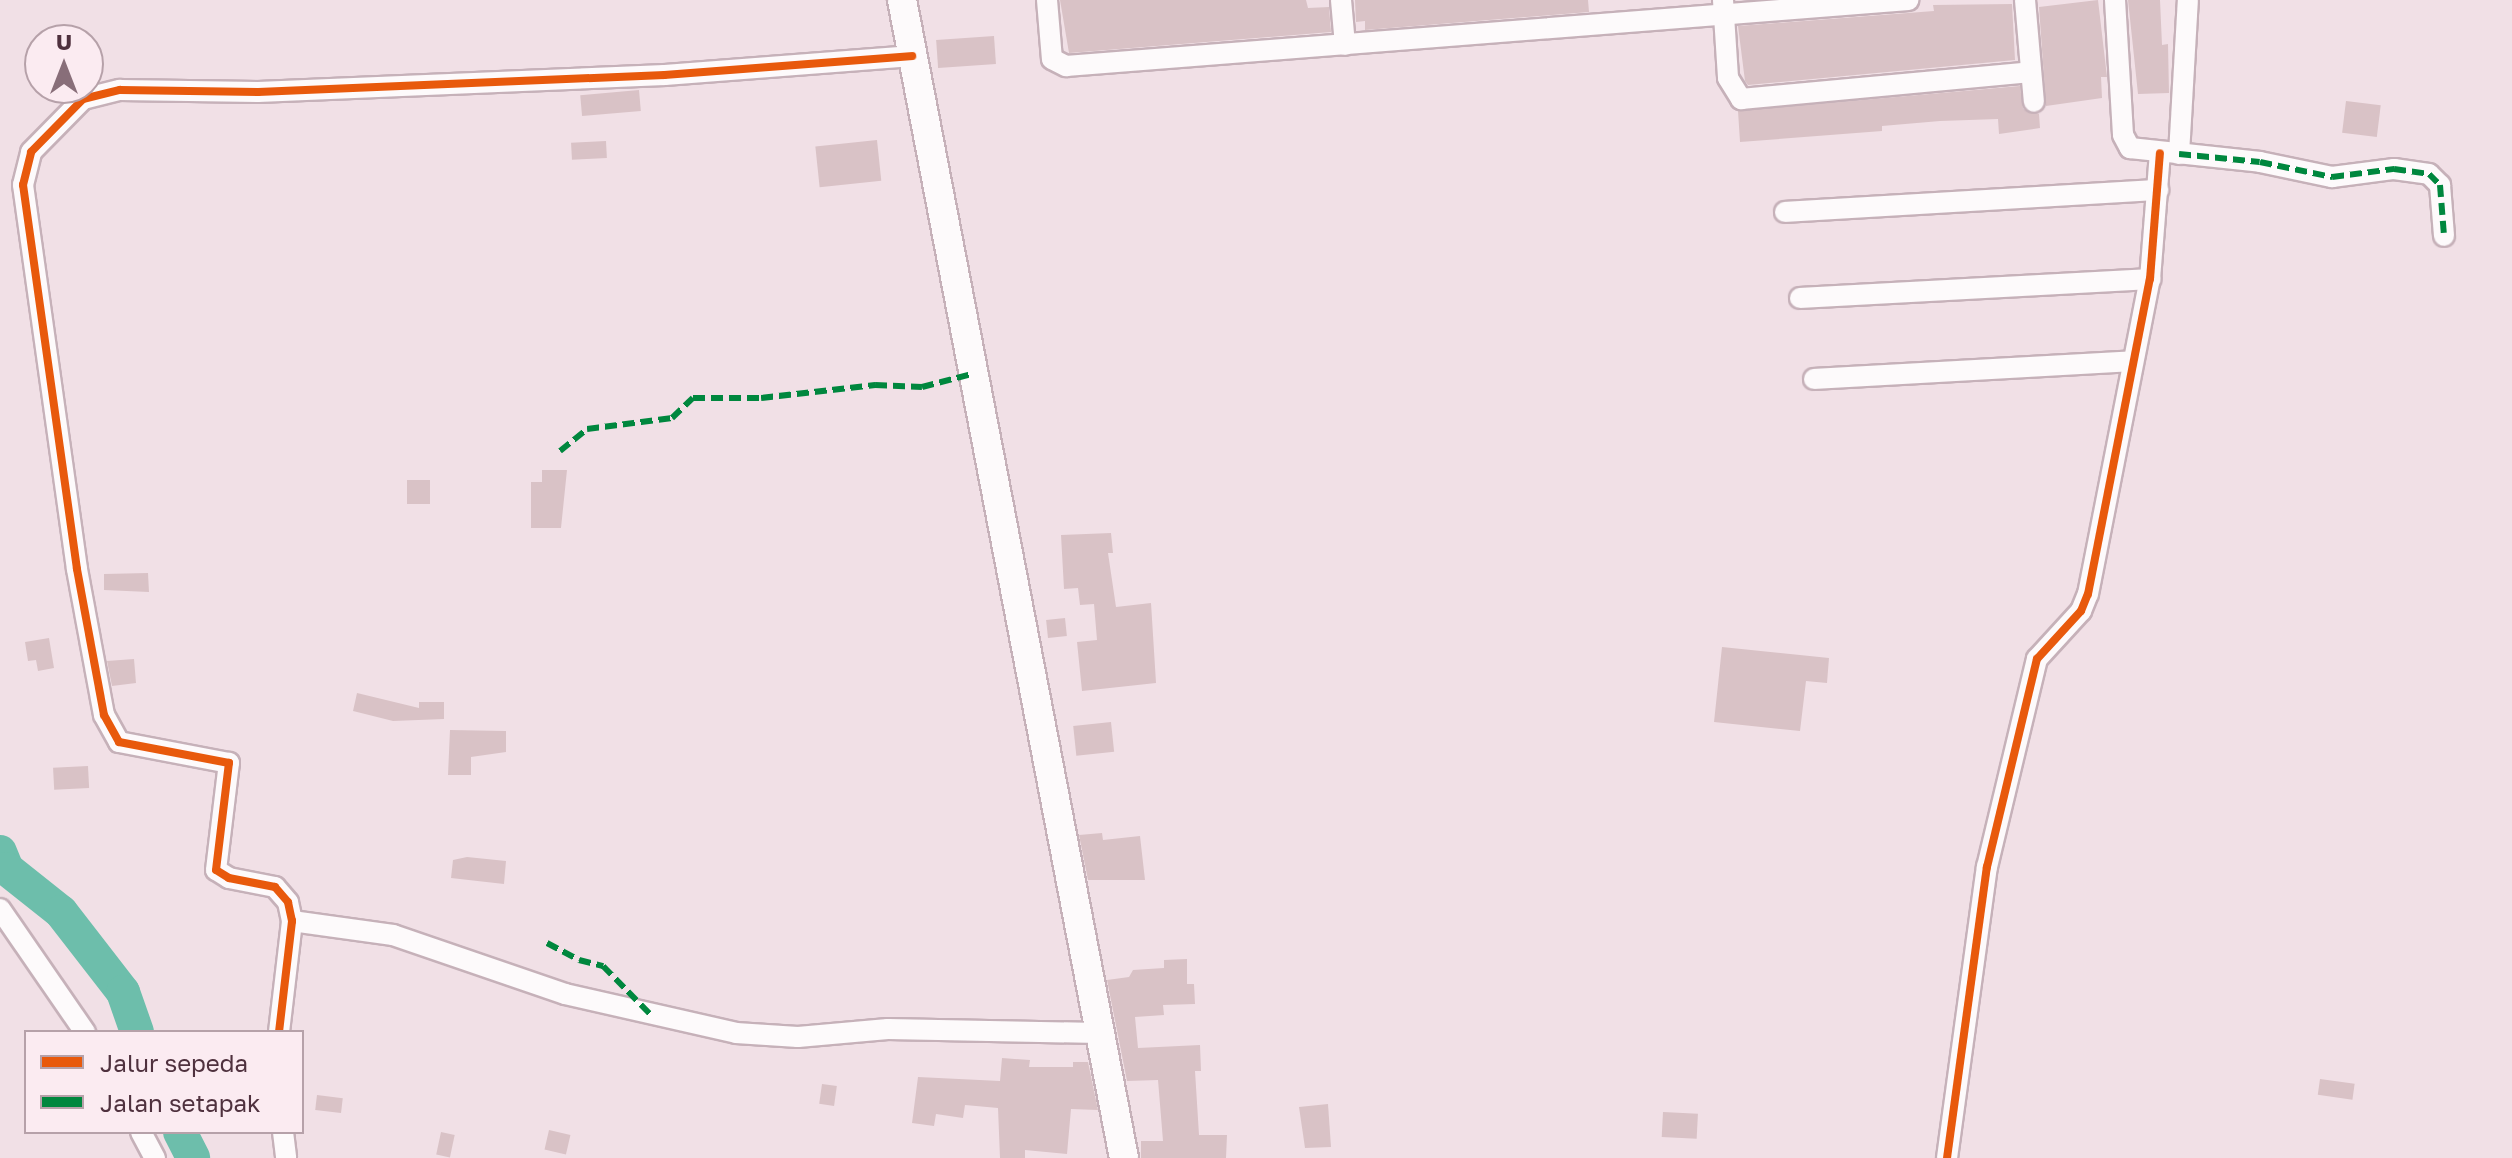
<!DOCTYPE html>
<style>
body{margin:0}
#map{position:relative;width:2512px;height:1158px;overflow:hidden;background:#f1e0e6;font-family:"Golos Text",sans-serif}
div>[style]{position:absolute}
.river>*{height:34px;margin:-17px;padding:0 17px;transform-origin:17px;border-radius:17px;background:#6dbeab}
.building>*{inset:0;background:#d9c2c6;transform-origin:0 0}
.roads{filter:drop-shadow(2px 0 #c6b1b9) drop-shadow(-2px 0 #c6b1b9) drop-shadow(0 2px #c6b1b9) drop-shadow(0 -2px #c6b1b9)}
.minor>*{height:20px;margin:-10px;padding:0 10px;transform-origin:10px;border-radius:10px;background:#fdfafb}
.secondary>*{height:28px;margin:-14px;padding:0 14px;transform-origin:14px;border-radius:14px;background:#fdfafb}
.quiet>*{height:6px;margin-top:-3px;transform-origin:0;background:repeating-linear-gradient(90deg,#00873e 0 12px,transparent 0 18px)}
.cycleway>*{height:8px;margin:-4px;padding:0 4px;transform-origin:4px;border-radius:4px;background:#e8590c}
span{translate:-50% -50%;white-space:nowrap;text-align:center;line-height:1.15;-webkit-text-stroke:7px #fbebf1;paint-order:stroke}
.legend{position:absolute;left:24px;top:1030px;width:280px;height:104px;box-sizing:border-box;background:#fbebf1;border:2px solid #b6a1a9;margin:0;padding:10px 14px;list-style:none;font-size:24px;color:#4f313e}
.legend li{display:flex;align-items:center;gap:16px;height:40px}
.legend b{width:40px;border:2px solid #b6a1a9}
.north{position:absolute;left:24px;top:24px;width:80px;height:80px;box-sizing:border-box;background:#fbebf1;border:2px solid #b6a1a9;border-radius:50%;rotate:0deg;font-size:22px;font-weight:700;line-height:32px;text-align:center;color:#4f313e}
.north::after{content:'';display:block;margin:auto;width:28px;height:36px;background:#886e79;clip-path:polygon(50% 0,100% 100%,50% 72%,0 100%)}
</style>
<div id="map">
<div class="river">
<div style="left:0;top:852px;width:18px;rotate:68deg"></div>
<div style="left:7px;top:869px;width:69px;rotate:38.5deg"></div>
<div style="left:61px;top:912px;width:101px;rotate:52.2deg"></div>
<div style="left:123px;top:992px;width:42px;rotate:70.7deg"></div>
<div style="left:180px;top:1132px;width:29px;rotate:63deg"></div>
</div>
<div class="building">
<div style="clip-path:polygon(1060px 0,1306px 0,1308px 8px,1329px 7px,1331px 32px,1069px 53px)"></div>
<div style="clip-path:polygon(1355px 0,1588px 0,1589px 12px,1365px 30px,1365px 21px,1356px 22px)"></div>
<div style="clip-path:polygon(2098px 0,2107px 77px,2101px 77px,2102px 98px,2046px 106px,2039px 7px)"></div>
<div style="clip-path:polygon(2128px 0,2160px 0,2162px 45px,2168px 44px,2169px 93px,2138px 94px)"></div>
<div style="clip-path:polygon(2012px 4px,2015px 60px,1748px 85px,1745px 81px,1738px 26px,1934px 11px,1933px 5px)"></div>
<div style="left:994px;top:36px;width:28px;height:58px;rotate:86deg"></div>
<div style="clip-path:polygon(2020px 86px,2023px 109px,2039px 114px,2040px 128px,1999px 134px,1998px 119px,1940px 121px,1882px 126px,1882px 131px,1740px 142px,1738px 111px)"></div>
<div style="left:639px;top:90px;width:21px;height:59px;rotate:85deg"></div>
<div style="left:2346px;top:101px;width:35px;height:32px;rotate:7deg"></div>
<div style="left:877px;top:140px;width:41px;height:62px;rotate:84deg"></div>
<div style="left:606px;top:141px;width:17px;height:35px;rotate:87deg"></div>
<div style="clip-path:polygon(542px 470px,567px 470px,561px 528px,531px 528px,531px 482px,542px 482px)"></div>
<div style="left:407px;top:480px;width:23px;height:24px"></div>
<div style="clip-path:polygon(1111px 533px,1113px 553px,1108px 553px,1116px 607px,1151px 603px,1156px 683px,1082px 691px,1077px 642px,1097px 640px,1094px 604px,1080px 605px,1078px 588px,1064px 589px,1061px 535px)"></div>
<div style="clip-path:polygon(148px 573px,149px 592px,104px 590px,104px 574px)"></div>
<div style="left:1065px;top:618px;width:18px;height:19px;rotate:84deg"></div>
<div style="clip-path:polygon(49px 638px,54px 668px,38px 671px,36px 660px,28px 661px,25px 642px)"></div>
<div style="clip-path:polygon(1722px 647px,1829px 658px,1827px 683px,1806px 681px,1800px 731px,1714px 722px)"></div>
<div style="clip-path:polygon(134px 659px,136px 683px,112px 686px,107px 661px)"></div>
<div style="clip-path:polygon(357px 693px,419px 708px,419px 702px,444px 702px,444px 719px,393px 721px,353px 711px)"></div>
<div style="left:1111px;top:722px;width:30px;height:38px;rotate:84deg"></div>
<div style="clip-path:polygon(450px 730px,506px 731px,506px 752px,471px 757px,471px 775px,448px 775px)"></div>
<div style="left:88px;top:766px;width:22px;height:35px;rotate:87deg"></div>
<div style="clip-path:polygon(1102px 833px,1103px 840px,1140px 836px,1145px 880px,1088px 880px,1079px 835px)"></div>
<div style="clip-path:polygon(467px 857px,506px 861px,504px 884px,451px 878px,453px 860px)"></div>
<div style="clip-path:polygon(1187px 959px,1187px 984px,1194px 984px,1195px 1004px,1163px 1005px,1164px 1015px,1135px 1017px,1138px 1048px,1200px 1045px,1201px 1071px,1195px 1071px,1199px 1135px,1227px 1135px,1226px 1158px,1141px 1158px,1141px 1141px,1163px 1141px,1158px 1080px,1127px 1081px,1107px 980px,1129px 977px,1133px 970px,1164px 968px,1164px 960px)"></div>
<div style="clip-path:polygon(1002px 1058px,1030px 1060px,1029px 1067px,1073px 1067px,1073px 1062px,1088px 1062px,1098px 1110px,1071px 1109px,1067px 1154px,1025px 1150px,1025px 1158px,1000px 1158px,998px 1108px,965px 1105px,963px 1118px,936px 1114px,934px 1126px,912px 1123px,918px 1077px,1000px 1081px)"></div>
<div style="left:2320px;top:1079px;width:35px;height:16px;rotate:8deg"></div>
<div style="left:822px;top:1084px;width:15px;height:20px;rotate:8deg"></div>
<div style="left:317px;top:1095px;width:26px;height:15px;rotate:7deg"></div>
<div style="clip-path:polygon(1328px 1104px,1331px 1147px,1305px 1148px,1299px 1107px)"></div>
<div style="left:1663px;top:1112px;width:35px;height:25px;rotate:3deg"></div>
<div style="left:549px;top:1130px;width:22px;height:20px;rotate:13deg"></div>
<div style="left:441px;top:1132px;width:14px;height:23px;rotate:12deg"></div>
</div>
<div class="roads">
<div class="minor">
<div style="left:1047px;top:0;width:59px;rotate:85.2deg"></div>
<div style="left:1052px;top:59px;width:16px;rotate:27deg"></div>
<div style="left:1066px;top:66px;width:845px;rotate:-4.48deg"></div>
<div style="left:1341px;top:0;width:45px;rotate:84.9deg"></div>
<div style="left:1723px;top:0;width:78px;rotate:86.3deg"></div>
<div style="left:1728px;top:78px;width:25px;rotate:58deg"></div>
<div style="left:1741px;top:99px;width:291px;rotate:-5.3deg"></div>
<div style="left:2025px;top:0;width:102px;rotate:85deg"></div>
<div style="left:2115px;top:0;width:135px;rotate:86.6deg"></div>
<div style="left:2123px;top:135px;width:15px;rotate:62deg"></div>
<div style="left:2130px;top:148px;width:131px;rotate:6.1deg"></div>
<div style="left:2260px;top:162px;width:74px;rotate:11.8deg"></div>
<div style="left:2332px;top:177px;width:63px;rotate:-7.4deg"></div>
<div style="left:2394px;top:169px;width:35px;rotate:8deg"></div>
<div style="left:2429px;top:174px;width:16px;rotate:45deg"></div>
<div style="left:2440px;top:185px;width:51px;rotate:85.5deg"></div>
<div style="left:2179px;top:154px;width:154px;rotate:-86.7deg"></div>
<div style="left:1785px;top:212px;width:374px;rotate:-3.4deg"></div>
<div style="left:1800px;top:298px;width:351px;rotate:-3.1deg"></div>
<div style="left:1814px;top:379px;width:319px;rotate:-3.2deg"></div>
<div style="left:0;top:909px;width:150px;rotate:55.4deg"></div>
<div style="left:292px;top:921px;width:102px;rotate:7.9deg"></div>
<div style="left:393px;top:935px;width:182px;rotate:18.9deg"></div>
<div style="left:565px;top:994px;width:175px;rotate:12.8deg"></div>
<div style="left:736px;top:1033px;width:62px;rotate:3.7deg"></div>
<div style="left:798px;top:1037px;width:90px;rotate:-5.1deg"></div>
<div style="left:888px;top:1029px;width:211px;rotate:1.1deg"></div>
<div style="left:279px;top:1032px;width:112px;rotate:-83.3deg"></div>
<div style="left:292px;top:921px;width:19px;rotate:-102deg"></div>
<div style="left:288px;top:902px;width:20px;rotate:-131deg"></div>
<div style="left:275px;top:887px;width:47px;rotate:-168.9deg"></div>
<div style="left:229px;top:878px;width:15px;rotate:-148deg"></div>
<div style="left:216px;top:870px;width:108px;rotate:-83.1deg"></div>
<div style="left:229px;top:763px;width:112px;rotate:-169.2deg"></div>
<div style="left:119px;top:742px;width:31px;rotate:-119deg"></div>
<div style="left:104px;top:715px;width:148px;rotate:-100.5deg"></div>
<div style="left:77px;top:569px;width:388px;rotate:-98deg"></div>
<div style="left:23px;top:185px;width:34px;rotate:-76deg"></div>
<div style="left:31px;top:152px;width:74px;rotate:-45.5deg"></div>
<div style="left:83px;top:99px;width:38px;rotate:-14deg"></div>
<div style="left:120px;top:90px;width:138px;rotate:0.8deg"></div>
<div style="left:258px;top:92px;width:407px;rotate:-2.4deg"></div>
<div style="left:665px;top:75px;width:248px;rotate:-4.4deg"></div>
<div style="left:141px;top:1132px;width:30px;rotate:62deg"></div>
<div style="left:283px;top:1132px;width:26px;rotate:83deg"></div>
<div style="left:1947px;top:1158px;width:294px;rotate:-82.2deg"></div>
<div style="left:1987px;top:867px;width:214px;rotate:-76.5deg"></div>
<div style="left:2037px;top:659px;width:65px;rotate:-47.5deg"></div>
<div style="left:2081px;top:611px;width:18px;rotate:-68deg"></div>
<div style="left:2088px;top:594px;width:321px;rotate:-78.9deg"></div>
<div style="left:2150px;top:279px;width:126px;rotate:-85.5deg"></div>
</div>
<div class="secondary">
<div style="left:902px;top:0;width:1179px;rotate:79.15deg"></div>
</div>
</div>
<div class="quiet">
<div style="left:2179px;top:154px;width:81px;rotate:5.6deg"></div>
<div style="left:2260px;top:162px;width:74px;rotate:11.8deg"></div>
<div style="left:2332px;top:177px;width:63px;rotate:-7.4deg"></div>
<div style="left:2394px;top:169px;width:35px;rotate:8deg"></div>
<div style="left:2429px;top:174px;width:16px;rotate:45deg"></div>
<div style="left:2440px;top:185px;width:51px;rotate:85.5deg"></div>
<div style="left:560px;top:451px;width:35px;rotate:-39deg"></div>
<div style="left:587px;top:429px;width:86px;rotate:-7.4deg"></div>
<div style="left:672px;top:418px;width:29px;rotate:-44deg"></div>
<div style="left:693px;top:398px;width:68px"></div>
<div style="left:761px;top:398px;width:115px;rotate:-6.5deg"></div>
<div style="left:875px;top:385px;width:47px;rotate:2.4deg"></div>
<div style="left:922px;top:387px;width:52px;rotate:-14.6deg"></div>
<div style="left:547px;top:943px;width:36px;rotate:28deg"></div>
<div style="left:579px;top:960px;width:25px;rotate:14deg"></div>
<div style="left:603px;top:966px;width:70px;rotate:45.6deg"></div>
</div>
<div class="cycleway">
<div style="left:279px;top:1032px;width:112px;rotate:-83.3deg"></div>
<div style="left:292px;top:921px;width:19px;rotate:-102deg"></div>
<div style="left:288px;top:902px;width:20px;rotate:-131deg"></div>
<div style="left:275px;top:887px;width:47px;rotate:-168.9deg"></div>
<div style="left:229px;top:878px;width:15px;rotate:-148deg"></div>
<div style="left:216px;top:870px;width:108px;rotate:-83.1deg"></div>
<div style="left:229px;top:763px;width:112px;rotate:-169.2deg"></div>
<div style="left:119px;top:742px;width:31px;rotate:-119deg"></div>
<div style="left:104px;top:715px;width:148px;rotate:-100.5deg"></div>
<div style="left:77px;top:569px;width:388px;rotate:-98deg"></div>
<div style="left:23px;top:185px;width:34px;rotate:-76deg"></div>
<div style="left:31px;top:152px;width:74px;rotate:-45.5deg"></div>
<div style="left:83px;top:99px;width:38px;rotate:-14deg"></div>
<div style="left:120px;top:90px;width:138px;rotate:0.8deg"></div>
<div style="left:258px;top:92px;width:407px;rotate:-2.4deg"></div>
<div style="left:665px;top:75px;width:248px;rotate:-4.4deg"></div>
<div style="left:1947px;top:1158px;width:294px;rotate:-82.2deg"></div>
<div style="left:1987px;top:867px;width:214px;rotate:-76.5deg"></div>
<div style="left:2037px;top:659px;width:65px;rotate:-47.5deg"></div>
<div style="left:2081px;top:611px;width:18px;rotate:-68deg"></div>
<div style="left:2088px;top:594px;width:321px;rotate:-78.9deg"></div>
<div style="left:2150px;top:279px;width:126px;rotate:-85.5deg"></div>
</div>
<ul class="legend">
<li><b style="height:10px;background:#e8590c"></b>Jalur sepeda</li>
<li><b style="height:10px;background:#00873e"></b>Jalan setapak</li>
</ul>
<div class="north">U</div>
</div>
